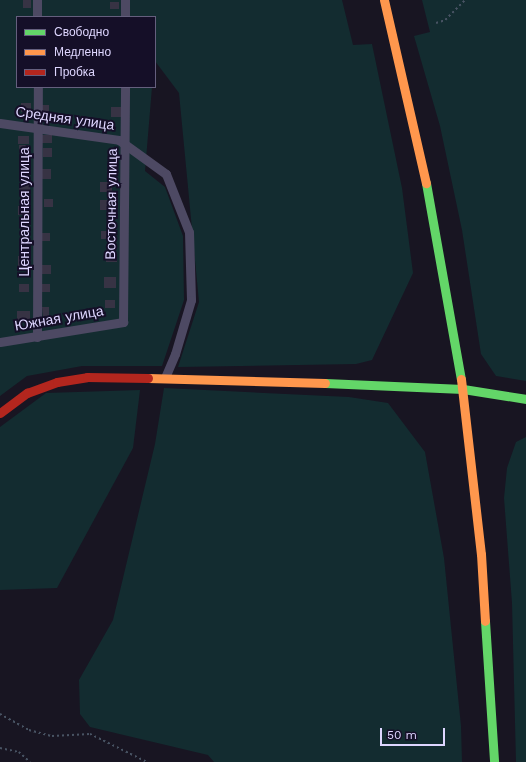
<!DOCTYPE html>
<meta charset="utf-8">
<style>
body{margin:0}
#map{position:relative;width:526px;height:762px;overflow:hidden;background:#181522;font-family:"Work Sans",sans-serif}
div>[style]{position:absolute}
.green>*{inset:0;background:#132c30}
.building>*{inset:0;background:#373344;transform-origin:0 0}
.path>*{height:1.5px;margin-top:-0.75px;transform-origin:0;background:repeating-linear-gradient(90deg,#485363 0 2px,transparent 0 5px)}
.street>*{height:9px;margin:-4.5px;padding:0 4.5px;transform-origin:4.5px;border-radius:4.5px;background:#4d4963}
.fast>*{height:9px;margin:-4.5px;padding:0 4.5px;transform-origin:4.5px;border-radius:4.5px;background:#63d668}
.slow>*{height:9px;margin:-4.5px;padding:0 4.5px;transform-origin:4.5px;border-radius:4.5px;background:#ff974d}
.jam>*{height:9px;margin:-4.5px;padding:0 4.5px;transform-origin:4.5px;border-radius:4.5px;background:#b3261e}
span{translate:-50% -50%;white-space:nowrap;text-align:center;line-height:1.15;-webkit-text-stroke:4px #150f28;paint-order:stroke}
.street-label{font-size:14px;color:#ded6ff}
.legend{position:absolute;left:16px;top:16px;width:140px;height:72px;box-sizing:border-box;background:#150f28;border:1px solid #655f7e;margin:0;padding:5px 7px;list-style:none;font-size:12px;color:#ded6ff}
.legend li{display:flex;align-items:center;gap:8px;height:20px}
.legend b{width:20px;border:1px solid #655f7e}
.scale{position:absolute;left:380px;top:728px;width:65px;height:18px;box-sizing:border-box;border:2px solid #ded6ff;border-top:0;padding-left:5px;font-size:12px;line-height:14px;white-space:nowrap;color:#ded6ff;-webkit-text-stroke:3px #150f28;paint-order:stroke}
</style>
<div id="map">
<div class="green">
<div style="clip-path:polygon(0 0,342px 0,353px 45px,372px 44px,402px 188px,413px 273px,372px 360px,356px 364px,178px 367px,199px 302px,179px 93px,155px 61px,155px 17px,17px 17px,17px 87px,152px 87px,145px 171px,165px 187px,183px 236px,184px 300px,162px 366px,82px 366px,27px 376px,0 396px)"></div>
<div style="clip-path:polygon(422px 0,526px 0,526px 381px,496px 376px,481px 354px,462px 230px,440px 126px,414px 36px,430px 32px)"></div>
<div style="clip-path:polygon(164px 388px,349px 397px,388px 403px,425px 452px,444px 558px,461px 726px,462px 762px,214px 762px,208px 755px,90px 727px,80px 714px,79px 680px,113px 620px,155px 444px)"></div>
<div style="clip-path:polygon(140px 390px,133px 448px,57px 588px,0 590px,0 427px,46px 393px)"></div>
<div style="clip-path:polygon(526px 437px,526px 762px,516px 762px,512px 603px,504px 498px,507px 468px,516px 442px)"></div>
</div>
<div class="building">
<div style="left:23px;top:0;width:8px;height:8px"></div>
<div style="left:110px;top:2px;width:9px;height:7px"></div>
<div style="left:21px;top:103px;width:10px;height:9px"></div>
<div style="left:42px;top:105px;width:7px;height:11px"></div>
<div style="left:111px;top:107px;width:10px;height:10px"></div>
<div style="left:42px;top:135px;width:10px;height:8px"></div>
<div style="left:18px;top:136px;width:11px;height:8px"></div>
<div style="left:19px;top:145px;width:10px;height:7px"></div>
<div style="left:43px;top:148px;width:9px;height:9px"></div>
<div style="left:42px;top:169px;width:9px;height:10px"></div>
<div style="left:100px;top:182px;width:12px;height:10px"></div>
<div style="left:19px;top:184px;width:11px;height:9px"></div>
<div style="left:44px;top:199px;width:9px;height:8px"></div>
<div style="left:100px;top:200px;width:11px;height:10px"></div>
<div style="left:18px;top:206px;width:10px;height:9px"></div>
<div style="left:20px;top:230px;width:9px;height:8px"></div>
<div style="left:101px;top:231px;width:11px;height:8px"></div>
<div style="left:41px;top:233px;width:9px;height:8px"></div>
<div style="left:117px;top:254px;width:8px;height:11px;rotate:90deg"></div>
<div style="left:18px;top:256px;width:10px;height:10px"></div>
<div style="left:42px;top:265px;width:9px;height:9px"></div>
<div style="left:104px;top:277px;width:12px;height:11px"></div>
<div style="left:19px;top:284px;width:10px;height:8px"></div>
<div style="left:42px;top:284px;width:8px;height:8px"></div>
<div style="left:105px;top:300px;width:10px;height:8px"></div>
<div style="clip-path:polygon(42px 307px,49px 307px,49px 317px,43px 317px)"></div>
<div style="left:17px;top:311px;width:13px;height:10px"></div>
</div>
<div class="path">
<div style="left:436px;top:23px;width:9px;rotate:-18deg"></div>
<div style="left:445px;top:20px;width:28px;rotate:-45deg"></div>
<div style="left:0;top:714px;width:33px;rotate:29deg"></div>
<div style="left:29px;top:730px;width:24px;rotate:15deg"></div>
<div style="left:52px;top:736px;width:38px;rotate:-3deg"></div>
<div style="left:90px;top:734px;width:64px;rotate:26.2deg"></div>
<div style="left:0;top:748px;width:19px;rotate:12deg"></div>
<div style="left:19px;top:752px;width:15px;rotate:42deg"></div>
</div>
<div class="street">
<div style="left:37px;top:0;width:17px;rotate:90deg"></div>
<div style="left:125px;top:0;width:17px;rotate:90deg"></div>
<div style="left:0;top:123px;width:120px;rotate:8.1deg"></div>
<div style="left:119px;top:140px;width:58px;rotate:35.9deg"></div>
<div style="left:166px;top:174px;width:62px;rotate:68.4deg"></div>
<div style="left:189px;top:232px;width:68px;rotate:88.3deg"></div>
<div style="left:191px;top:300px;width:56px;rotate:106.5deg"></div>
<div style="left:175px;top:354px;width:25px;rotate:113deg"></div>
<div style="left:37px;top:337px;width:250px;rotate:-89.8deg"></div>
<div style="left:0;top:342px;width:125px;rotate:-9.2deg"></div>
<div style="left:123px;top:322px;width:235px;rotate:-89.5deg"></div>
</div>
<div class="fast">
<div style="left:426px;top:183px;width:199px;rotate:79.9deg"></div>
<div style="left:325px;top:383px;width:138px;rotate:2.5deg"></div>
<div style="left:463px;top:389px;width:64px;rotate:9deg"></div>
<div style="left:485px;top:621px;width:141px;rotate:86.3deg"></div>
</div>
<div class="slow">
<div style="left:384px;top:0;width:188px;rotate:77.1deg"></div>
<div style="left:148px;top:378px;width:177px;rotate:1.6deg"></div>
<div style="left:461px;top:379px;width:176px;rotate:83.5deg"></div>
<div style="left:481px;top:554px;width:67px;rotate:86.6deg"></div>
</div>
<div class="jam">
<div style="left:0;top:413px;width:34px;rotate:-37deg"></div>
<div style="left:27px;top:393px;width:32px;rotate:-20deg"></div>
<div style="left:57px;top:382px;width:30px;rotate:-9deg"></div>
<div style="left:87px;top:377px;width:61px;rotate:0.9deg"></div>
</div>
<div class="street-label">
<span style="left:65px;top:118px;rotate:8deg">Средняя улица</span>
<span style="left:111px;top:204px;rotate:-89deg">Восточная улица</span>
<span style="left:24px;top:212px;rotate:-90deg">Центральная улица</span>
<span style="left:59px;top:318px;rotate:-10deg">Южная улица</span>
</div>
<ul class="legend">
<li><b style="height:5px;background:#63d668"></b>Свободно</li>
<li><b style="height:5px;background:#ff974d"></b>Медленно</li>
<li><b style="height:5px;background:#b3261e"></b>Пробка</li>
</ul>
<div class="scale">50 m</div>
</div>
